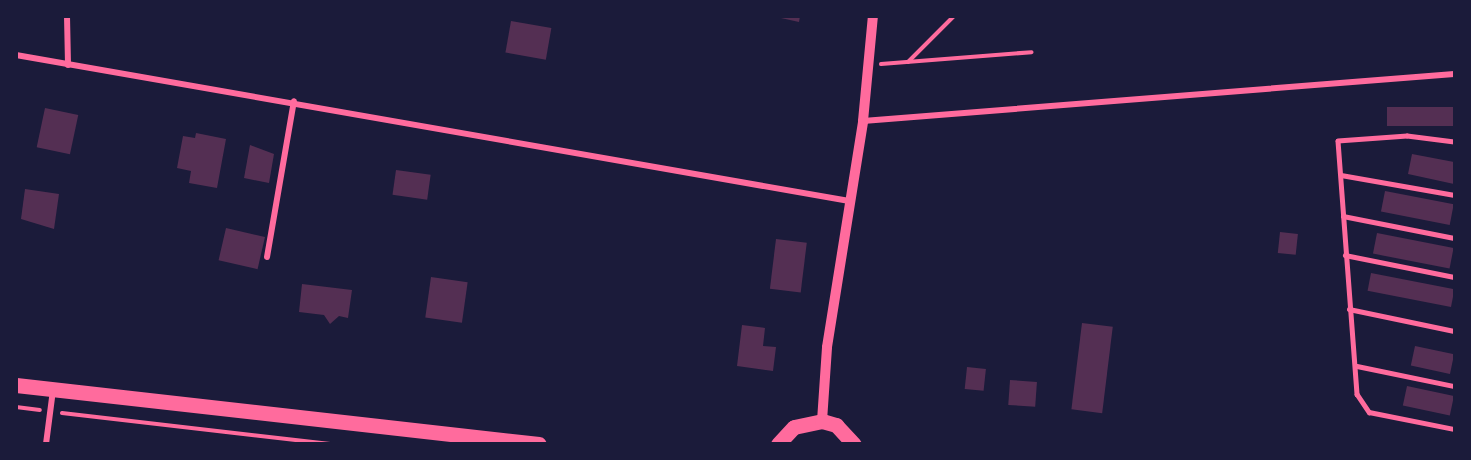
<!DOCTYPE html>
<style>
body{margin:0}
#map{position:relative;width:1471px;height:460px;overflow:hidden;background:#1b1b3a;font-family:Roboto,sans-serif}
div>[style]{position:absolute}
.building>*{inset:0;background:#542f53;transform-origin:0 0}
.path>*{height:4px;margin:-2px;padding:0 2px;transform-origin:2px;border-radius:2px;background:#ff6b9d}
.service>*{height:4.5px;margin:-2.25px;padding:0 2.25px;transform-origin:2.25px;border-radius:2.25px;background:#ff6b9d}
.minor>*{height:6px;margin:-3px;padding:0 3px;transform-origin:3px;border-radius:3px;background:#ff6b9d}
.tertiary>*{height:10px;margin:-5px;padding:0 5px;transform-origin:5px;border-radius:5px;background:#ff6b9d}
.primary>*{height:15px;margin:-7.5px;padding:0 7.5px;transform-origin:7.5px;border-radius:7.5px;background:#ff6b9d}
span{translate:-50% -50%;white-space:nowrap;text-align:center;line-height:1.15;-webkit-text-stroke:6px #1b1b3a;paint-order:stroke}
.frame{position:absolute;inset:0;border:18px solid #1b1b3a;pointer-events:none}
</style>
<div id="map">
<div class="building">
<div style="clip-path:polygon(772px 16px,800px 16px,799px 22px)"></div>
<div style="left:511px;top:21px;width:41px;height:32px;rotate:10deg"></div>
<div style="left:1454px;top:107px;width:19px;height:67px;rotate:90deg"></div>
<div style="left:45px;top:108px;width:34px;height:40px;rotate:12deg"></div>
<div style="clip-path:polygon(196px 133px,226px 139px,217px 188px,189px 183px,191px 171px,177px 168px,183px 136px,195px 138px)"></div>
<div style="clip-path:polygon(250px 145px,274px 154px,269px 183px,244px 178px)"></div>
<div style="clip-path:polygon(1412px 154px,1454px 162px,1454px 184px,1408px 174px)"></div>
<div style="left:396px;top:170px;width:35px;height:25px;rotate:8deg"></div>
<div style="clip-path:polygon(25px 189px,59px 194px,54px 229px,21px 219px)"></div>
<div style="left:1385px;top:191px;width:70px;height:21px;rotate:11deg"></div>
<div style="left:226px;top:228px;width:40px;height:33px;rotate:13deg"></div>
<div style="left:1280px;top:232px;width:18px;height:21px;rotate:6deg"></div>
<div style="left:1377px;top:233px;width:78px;height:21px;rotate:11deg"></div>
<div style="left:776px;top:239px;width:31px;height:50px;rotate:7deg"></div>
<div style="left:1371px;top:273px;width:85px;height:18px;rotate:11deg"></div>
<div style="left:431px;top:277px;width:37px;height:41px;rotate:8deg"></div>
<div style="clip-path:polygon(302px 284px,352px 290px,348px 318px,339px 316px,330px 324px,324px 315px,299px 312px)"></div>
<div style="left:1082px;top:323px;width:31px;height:87px;rotate:7deg"></div>
<div style="clip-path:polygon(742px 325px,765px 328px,763px 346px,776px 347px,773px 371px,737px 366px)"></div>
<div style="left:1415px;top:346px;width:40px;height:20px;rotate:12deg"></div>
<div style="left:967px;top:367px;width:19px;height:22px;rotate:6deg"></div>
<div style="left:1010px;top:380px;width:27px;height:25px;rotate:4deg"></div>
<div style="left:1407px;top:386px;width:48px;height:20px;rotate:12deg"></div>
</div>
<div class="path">
<div style="left:908px;top:62px;width:65px;rotate:-45deg"></div>
<div style="left:881px;top:64px;width:151px;rotate:-4.5deg"></div>
<div style="left:16px;top:407px;width:24px;rotate:7deg"></div>
<div style="left:62px;top:413px;width:270px;rotate:6.6deg"></div>
</div>
<div class="service">
<div style="left:1454px;top:142px;width:47px;rotate:-172.7deg"></div>
<div style="left:1407px;top:136px;width:69px;rotate:175.9deg"></div>
<div style="left:1338px;top:141px;width:254px;rotate:85.7deg"></div>
<div style="left:1357px;top:394px;width:22px;rotate:56deg"></div>
<div style="left:1369px;top:412px;width:87px;rotate:11.3deg"></div>
<div style="left:1341px;top:175px;width:115px;rotate:10deg"></div>
<div style="left:1343px;top:216px;width:113px;rotate:11.2deg"></div>
<div style="left:1345px;top:255px;width:111px;rotate:11.4deg"></div>
<div style="left:1349px;top:309px;width:107px;rotate:11.8deg"></div>
<div style="left:1357px;top:366px;width:99px;rotate:11.7deg"></div>
</div>
<div class="minor">
<div style="left:67px;top:16px;width:49px;rotate:88.8deg"></div>
<div style="left:16px;top:55px;width:846px;rotate:9.94deg"></div>
<div style="left:863px;top:121px;width:593px;rotate:-4.55deg"></div>
<div style="left:267px;top:257px;width:158px;rotate:-80.2deg"></div>
<div style="left:46px;top:444px;width:54px;rotate:-82.6deg"></div>
</div>
<div class="tertiary">
<div style="left:822px;top:421px;width:74px;rotate:-86.1deg"></div>
<div style="left:827px;top:347px;width:229px;rotate:-80.9deg"></div>
<div style="left:863px;top:121px;width:105px;rotate:-84.6deg"></div>
</div>
<div class="primary">
<div style="left:16px;top:385px;width:526px;rotate:6.44deg"></div>
<div style="left:778px;top:444px;width:23px;rotate:-47deg"></div>
<div style="left:794px;top:427px;width:29px;rotate:-12deg"></div>
<div style="left:822px;top:421px;width:15px;rotate:16deg"></div>
<div style="left:836px;top:425px;width:26px;rotate:47deg"></div>
</div>
<div class="frame"></div>
</div>
